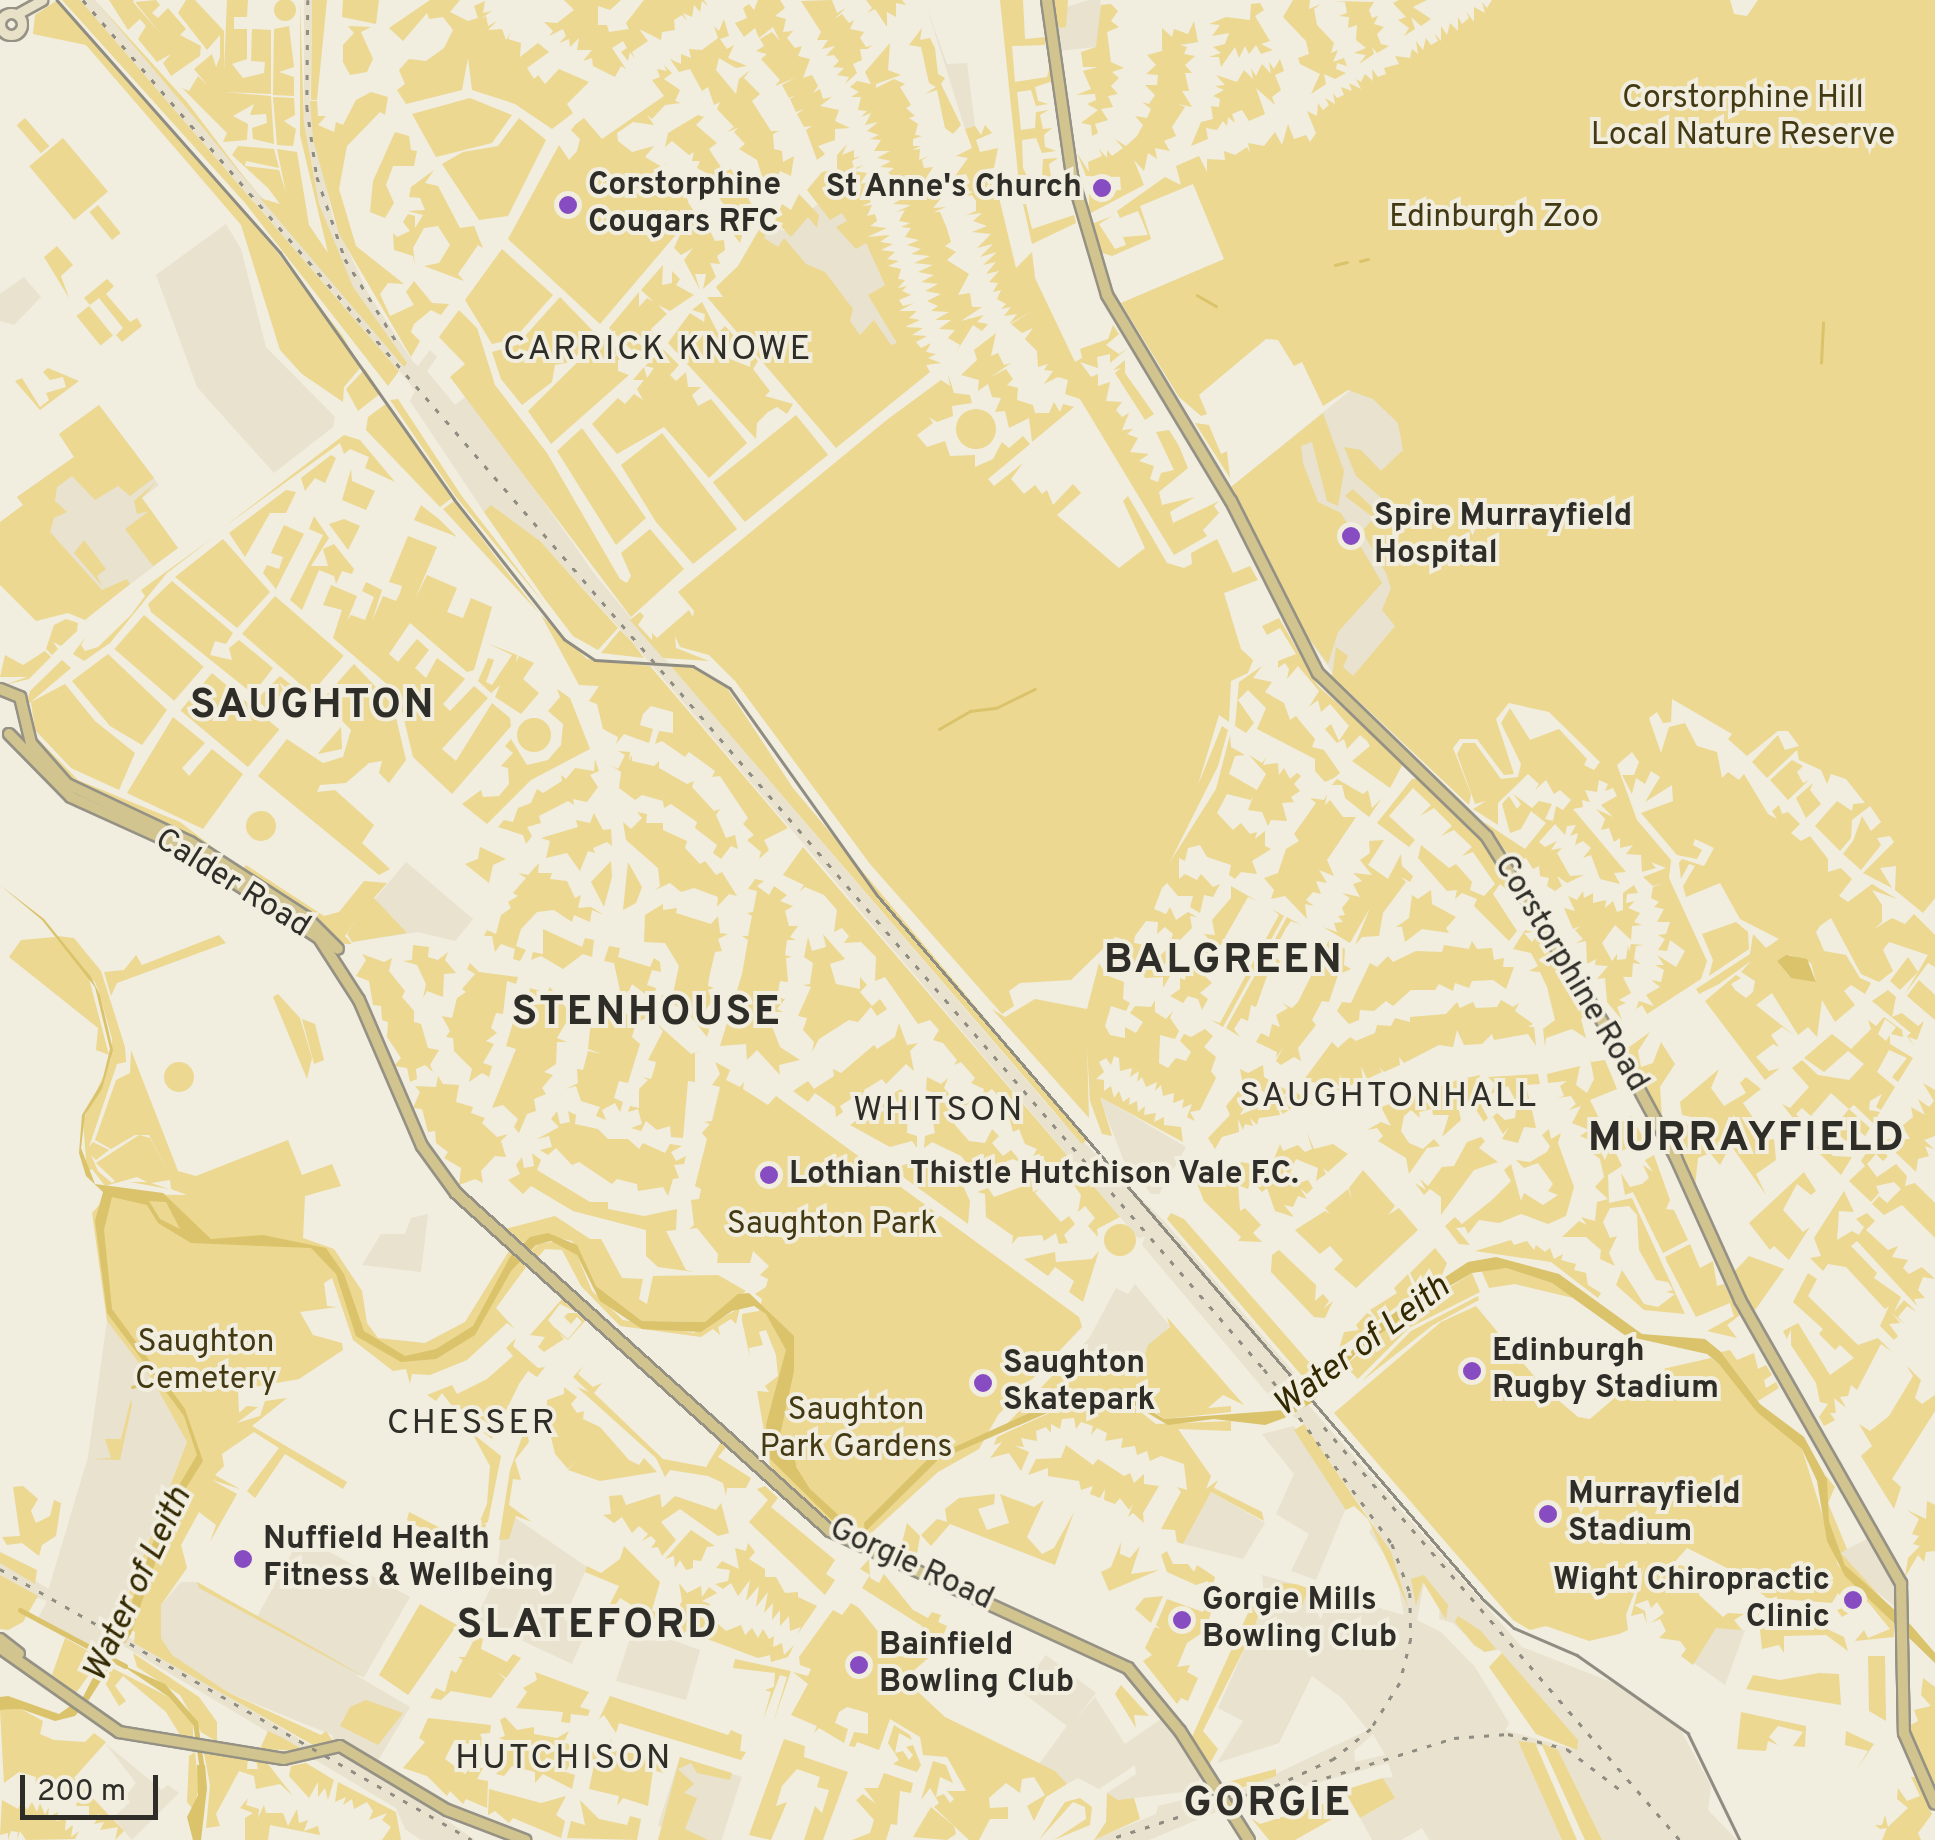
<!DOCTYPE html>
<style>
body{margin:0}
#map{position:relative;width:1935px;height:1840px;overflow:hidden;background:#f1eddf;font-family:Overpass,sans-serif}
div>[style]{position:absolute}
.built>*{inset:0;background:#e8e2ce;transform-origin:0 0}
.green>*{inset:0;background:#ecd891;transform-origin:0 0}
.round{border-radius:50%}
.water>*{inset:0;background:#dac36a}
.stream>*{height:2.5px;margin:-1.25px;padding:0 1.25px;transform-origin:1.25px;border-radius:1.25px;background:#dac36a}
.canal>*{height:5px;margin:-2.5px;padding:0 2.5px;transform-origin:2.5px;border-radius:2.5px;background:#dac36a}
.roads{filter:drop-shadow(2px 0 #959285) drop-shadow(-2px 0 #959285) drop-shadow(0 2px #959285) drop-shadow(0 -2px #959285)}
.secondary>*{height:9px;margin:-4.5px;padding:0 4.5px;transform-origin:4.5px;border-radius:4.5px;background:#e8e1c7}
.secondary>.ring{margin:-4.5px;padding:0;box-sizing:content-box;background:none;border:9px solid #e8e1c7;border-radius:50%}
.primary>*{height:10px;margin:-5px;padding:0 5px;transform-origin:5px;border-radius:5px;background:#d1c48f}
.tram>*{height:2.5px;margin:-1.25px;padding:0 1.25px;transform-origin:1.25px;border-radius:1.25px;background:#8f8c82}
.rail>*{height:2.5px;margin-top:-1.25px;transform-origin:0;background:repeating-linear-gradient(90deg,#8f8c82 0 5px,transparent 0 15px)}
.dots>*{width:28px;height:28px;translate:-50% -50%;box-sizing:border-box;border:5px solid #f1eddf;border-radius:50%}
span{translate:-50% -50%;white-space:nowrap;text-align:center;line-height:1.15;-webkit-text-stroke:8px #f1eddf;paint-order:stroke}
.park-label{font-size:32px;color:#433913}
.poi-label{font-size:32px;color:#2f2d28;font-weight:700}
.left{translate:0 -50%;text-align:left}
.right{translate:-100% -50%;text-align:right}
.street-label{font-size:32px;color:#2f2d28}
.neighbourhood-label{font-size:35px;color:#2f2d28;letter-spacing:2.5px}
.water-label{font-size:35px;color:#332901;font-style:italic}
.district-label{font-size:42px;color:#2f2d28;font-weight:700;letter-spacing:2.5px}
.scale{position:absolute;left:20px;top:1775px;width:138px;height:45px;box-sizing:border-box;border:5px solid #2f2d28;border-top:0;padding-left:12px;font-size:30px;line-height:35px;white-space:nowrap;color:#2f2d28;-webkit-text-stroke:8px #f1eddf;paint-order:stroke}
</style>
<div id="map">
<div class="built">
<div style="clip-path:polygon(evenodd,80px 0,95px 0,336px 285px,337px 252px,319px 204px,304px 123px,304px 0,312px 0,310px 103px,332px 216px,368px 293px,413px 362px,418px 366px,430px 350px,437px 357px,427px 371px,455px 405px,468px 395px,596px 576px,670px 665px,1056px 1115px,1165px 1222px,1302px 1382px,1297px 1392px,1522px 1647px,1619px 1685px,1679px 1727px,1711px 1786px,1708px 1810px,1737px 1840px,1602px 1840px,1558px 1750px,1519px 1742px,1562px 1840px,1429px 1840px,1422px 1828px,1401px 1840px,1372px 1840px,1360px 1818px,1395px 1798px,1383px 1778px,1393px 1777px,1388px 1763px,1223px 1809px,1149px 1840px,1093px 1840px,1156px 1814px,1158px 1806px,1211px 1793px,1216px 1800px,1225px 1798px,1368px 1730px,1342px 1698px,1312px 1676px,1279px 1743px,1217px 1763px,1243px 1721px,1218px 1708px,1265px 1603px,1262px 1575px,1404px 1615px,1395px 1570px,1369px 1532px,1374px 1525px,1304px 1424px,1277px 1405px,1142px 1245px,1145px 1237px,1138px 1238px,632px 642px,540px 541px,492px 506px,484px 512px,410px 401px,415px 391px,407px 380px,80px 0,1424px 1582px,1440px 1602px,1439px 1619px,1453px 1623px,1484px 1652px,1499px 1650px,1577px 1740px,1576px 1750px,1505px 1730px,1509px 1723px,1475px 1667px,1441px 1632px,1417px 1620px,1424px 1582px,80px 0,1373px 1734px,1385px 1755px,1355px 1762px,1354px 1751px,1373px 1734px)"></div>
<div style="clip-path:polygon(1089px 0,1100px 0,1103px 28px,1096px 47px,1058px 51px,1053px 11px)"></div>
<div style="clip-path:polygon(927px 8px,947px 64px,967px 63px,975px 126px,965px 129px)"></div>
<div style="clip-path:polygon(818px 204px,830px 219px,850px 207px,885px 285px,868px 295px,890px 314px,907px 351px,849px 392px,741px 270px,770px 224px,784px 231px)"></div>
<div style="clip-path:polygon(226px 224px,241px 249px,266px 347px,335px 417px,333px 427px,274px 473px,197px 387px,156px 275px)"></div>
<div style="clip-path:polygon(24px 277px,41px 297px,14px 325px,0 321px,0 294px)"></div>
<div style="clip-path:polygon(1368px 376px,1423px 437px,1395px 626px,1343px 688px,1299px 625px,1231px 487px)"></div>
<div style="clip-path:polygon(99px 405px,159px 485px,142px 498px,178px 548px,108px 601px,17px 497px,74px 457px,59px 434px)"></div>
<div style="clip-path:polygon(406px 862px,473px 919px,455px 941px,418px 932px,352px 942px,348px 931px)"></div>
<div style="clip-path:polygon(1099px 1096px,1186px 1147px,1159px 1194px,1151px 1194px,1123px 1159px)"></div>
<div style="clip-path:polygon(428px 1214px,421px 1272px,362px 1265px,381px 1234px,405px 1234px,411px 1218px)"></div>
<div style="clip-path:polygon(1135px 1284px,1170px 1326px,1149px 1347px,1138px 1379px,1056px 1373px,1090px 1337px,1116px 1288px,1128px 1294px)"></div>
<div style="clip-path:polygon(107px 1321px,153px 1381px,187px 1442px,113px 1630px,48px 1591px,88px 1457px)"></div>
<div style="clip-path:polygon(1294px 1426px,1348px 1503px,1316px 1580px,1291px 1571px,1309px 1534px,1276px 1514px,1294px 1474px,1262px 1434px)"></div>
<div style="clip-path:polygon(1211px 1492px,1265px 1523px,1243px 1559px,1183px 1544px)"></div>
<div style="clip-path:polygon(504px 1510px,587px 1567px,564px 1619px,586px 1631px,572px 1664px,476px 1619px,496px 1577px)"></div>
<div style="clip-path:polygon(301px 1536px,410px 1597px,364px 1677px,354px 1674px,410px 1707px,376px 1764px,334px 1743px,332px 1735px,229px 1693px,171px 1655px,161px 1638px,161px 1605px,181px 1582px,197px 1582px,257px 1617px)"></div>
<div style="clip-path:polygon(1867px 1539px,1893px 1583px,1898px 1609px,1856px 1575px,1841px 1552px)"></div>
<div style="clip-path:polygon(0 1560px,313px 1747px,352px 1755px,475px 1840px,421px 1840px,405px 1829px,396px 1808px,122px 1645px,110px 1639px,102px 1657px,36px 1622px,47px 1601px,0 1586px)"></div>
<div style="clip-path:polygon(1716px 1627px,1745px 1630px,1725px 1685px,1694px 1663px)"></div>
<div style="clip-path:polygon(672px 1640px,700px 1650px,686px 1700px,616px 1681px,629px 1641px)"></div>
<div style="clip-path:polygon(1046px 1655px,1096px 1693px,1075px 1720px,1095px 1697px,1125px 1744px,1164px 1717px,1202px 1776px,1191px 1791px,1118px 1800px,1107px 1793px,1136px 1774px,1135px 1765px,1099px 1789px,1078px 1778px,1067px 1784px,1039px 1764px,1067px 1726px,1019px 1690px)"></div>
<div style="clip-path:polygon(106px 1744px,162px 1790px,168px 1785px,179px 1793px,132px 1840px,113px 1818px,130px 1802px,126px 1796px,136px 1783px)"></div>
<div style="left:680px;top:1757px;width:65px;height:72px;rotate:18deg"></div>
</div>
<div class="green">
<div class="round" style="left:274px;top:-1px;width:22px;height:22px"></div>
<div style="clip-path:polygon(62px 0,80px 0,399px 371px,388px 386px,245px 203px)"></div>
<div style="clip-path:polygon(95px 0,187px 102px,257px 194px,204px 129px)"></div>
<div style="clip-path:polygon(109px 0,134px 0,133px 2px,161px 34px,135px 2px,156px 0,160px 5px,152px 13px,158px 18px,168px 8px,186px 29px,180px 35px,201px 46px,200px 56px,171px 76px,163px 63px,171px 54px,157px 62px,138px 39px,146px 26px,140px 19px,128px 30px)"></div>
<div style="clip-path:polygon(186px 0,195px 0,224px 31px,224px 71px,227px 0,248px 0,247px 17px,234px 17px,234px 29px,247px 29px,247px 59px,232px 64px,243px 78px,264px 73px,265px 62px,251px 61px,252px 29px,271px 30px,271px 94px,224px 92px,271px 96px,274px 144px,253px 139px,252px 128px,267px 123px,266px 114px,250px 115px,254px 104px,233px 116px,248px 124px,247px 140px,223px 142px,227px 133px,182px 88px,189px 91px,198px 76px,207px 85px,194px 69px,212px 54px,216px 67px,220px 57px,220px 35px,207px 50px,178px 13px)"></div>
<div style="clip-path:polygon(300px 0,304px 123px,319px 204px,353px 287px,407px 363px,404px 367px,260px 198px,280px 204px,268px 188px,232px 155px,238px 146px,274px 149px,279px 168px,246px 161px,245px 166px,279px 170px,286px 193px,277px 149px,297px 152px,309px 225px,328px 253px,300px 135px)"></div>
<div style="clip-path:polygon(312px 0,327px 0,317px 100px,311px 100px)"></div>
<div style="clip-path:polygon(343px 0,379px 0,376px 24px,342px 17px)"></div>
<div style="clip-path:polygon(430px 0,460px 0,450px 12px,468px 21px,478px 18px,474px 6px,485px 1px,483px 13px,492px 11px,480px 19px,486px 16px,488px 26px,497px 21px,488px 30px,502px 29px,506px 40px,511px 32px,508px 39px,521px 43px,520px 57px,538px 43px,549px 52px,527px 68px,534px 79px,538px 75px,545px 84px,559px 69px,589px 82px,567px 104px,573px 113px,552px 129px,515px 104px,472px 90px,468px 58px,462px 90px,406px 104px,397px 90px,405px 84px,399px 70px,409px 59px,426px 61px,444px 48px,453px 30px,443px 17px,429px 19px,427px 13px,403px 41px,389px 28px)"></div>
<div style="clip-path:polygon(564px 0,621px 0,610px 10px,598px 6px,598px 25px,607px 25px,609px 32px,629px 29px,626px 23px,644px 0,704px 0,708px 6px,702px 1px,700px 12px,694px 5px,692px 17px,683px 13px,687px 21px,682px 15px,674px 20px,675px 30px,662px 32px,661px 40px,639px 29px,648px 41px,632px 52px,635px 59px,630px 52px,628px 61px,621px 52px,627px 48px,623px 41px,612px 48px,626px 69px,621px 66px,615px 77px,593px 66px,592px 58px,583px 61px,592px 50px,577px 50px,579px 38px,570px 47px,569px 39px,559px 43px,566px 36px,563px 29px,549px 36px,553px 31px,544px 22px,557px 23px,574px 10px)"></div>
<div style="clip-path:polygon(758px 0,780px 0,785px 8px,775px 16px,786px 19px,783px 32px,793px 31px,787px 38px,795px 48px,802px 46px,798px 56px,810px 59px,803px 78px,812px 75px,818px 86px,813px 93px,820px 89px,823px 99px,832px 97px,820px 106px,839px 110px,835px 121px,850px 128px,835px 129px,835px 140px,818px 146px,825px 154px,817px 160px,806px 130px,812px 126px,804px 127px,797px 114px,804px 109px,796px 112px,790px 99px,796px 95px,789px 98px,782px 85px,795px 78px,775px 86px,780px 80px,761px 59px,767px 54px,756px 51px,764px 46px,760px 39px,772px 32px,780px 41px,773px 27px,759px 38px,755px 28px,744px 37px,735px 23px,747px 18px,743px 8px,749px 4px,754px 10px)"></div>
<div style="clip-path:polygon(832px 0,837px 13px,846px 8px,834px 19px,842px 14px,849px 23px,854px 20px,850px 29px,864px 32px,860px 38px,866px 47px,873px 45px,867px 49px,860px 49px,862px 60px,853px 64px,857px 73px,845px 84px,849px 77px,837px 75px,844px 68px,833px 67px,839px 61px,834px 55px,826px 56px,835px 46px,822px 49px,828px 40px,817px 40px,821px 32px,801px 1px)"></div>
<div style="clip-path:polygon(866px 0,902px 0,906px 5px,896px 3px,896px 17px,887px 12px,887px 27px,875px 9px,867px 13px,872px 8px)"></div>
<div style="clip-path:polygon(1000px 0,1023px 0,1025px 39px,1046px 37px,1045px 45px,1012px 46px,1015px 82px,1047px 77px,1050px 66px,1053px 81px,1035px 87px,1038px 101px,1048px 104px,1036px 106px,1031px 90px,1017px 92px,1021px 130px,1035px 128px,1036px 112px,1049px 110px,1040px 115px,1043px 129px,1052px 128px,1044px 135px,1045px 147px,1056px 151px,1042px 153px,1036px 138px,1022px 140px,1023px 168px,1028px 178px,1042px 176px,1043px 159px,1058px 158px,1049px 164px,1051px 177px,1061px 179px,1054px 190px,1045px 192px,1042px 183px,1026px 188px,1026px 198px,1018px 174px)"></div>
<div style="clip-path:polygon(1052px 0,1068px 0,1066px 27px,1055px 28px)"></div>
<div style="clip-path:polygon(1293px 0,1310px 0,1309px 9px,1321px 4px,1314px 9px,1317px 25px,1334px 43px,1331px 53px,1338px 50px,1333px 62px,1344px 58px,1347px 66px,1337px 63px,1336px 69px,1346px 73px,1335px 79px,1324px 74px,1326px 84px,1311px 94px,1320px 74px,1300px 64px,1298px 58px,1309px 54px,1306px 41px,1283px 17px)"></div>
<div style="clip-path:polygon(1399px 0,1427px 0,1413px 7px,1431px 19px,1421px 26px,1411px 17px,1415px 29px,1404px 36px,1409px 28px,1398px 20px,1406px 17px,1393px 3px)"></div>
<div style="clip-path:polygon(evenodd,1492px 0,1730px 0,1734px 14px,1747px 16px,1758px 0,1935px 0,1935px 898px,1923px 913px,1895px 890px,1896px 866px,1880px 868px,1892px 888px,1863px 873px,1894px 842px,1890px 836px,1877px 838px,1881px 845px,1861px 870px,1843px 854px,1853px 841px,1862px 816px,1871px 831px,1881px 822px,1870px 806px,1852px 820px,1851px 838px,1840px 851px,1815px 826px,1837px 801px,1852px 811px,1853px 804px,1865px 803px,1846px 779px,1831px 774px,1827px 784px,1821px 770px,1799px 760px,1797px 750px,1767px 778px,1752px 762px,1778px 735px,1785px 750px,1799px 746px,1788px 731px,1778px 731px,1747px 756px,1728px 739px,1732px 734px,1672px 699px,1671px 722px,1663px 723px,1657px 712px,1649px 718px,1661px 753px,1669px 727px,1685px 723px,1697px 746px,1717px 752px,1722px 778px,1728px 772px,1739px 780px,1744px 774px,1768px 814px,1777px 819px,1772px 811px,1779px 805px,1782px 814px,1788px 812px,1800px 824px,1791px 833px,1801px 841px,1810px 836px,1828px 859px,1828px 872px,1841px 868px,1852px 879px,1839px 896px,1848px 902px,1872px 884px,1897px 899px,1872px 890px,1882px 905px,1882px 922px,1874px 929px,1892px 918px,1905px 924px,1914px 914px,1935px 935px,1935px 967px,1928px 963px,1905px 994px,1928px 955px,1889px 942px,1883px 950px,1893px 971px,1879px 982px,1861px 974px,1831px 918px,1820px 926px,1816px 932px,1824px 951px,1846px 955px,1860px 978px,1871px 983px,1865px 994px,1851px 985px,1844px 991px,1855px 1005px,1835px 1022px,1822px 1000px,1817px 1037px,1808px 1027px,1798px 1035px,1772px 993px,1756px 1005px,1795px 1036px,1782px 1027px,1771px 1035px,1779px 1047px,1773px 1044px,1756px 1057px,1769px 1071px,1780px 1068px,1765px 1080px,1705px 1001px,1736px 975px,1741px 978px,1731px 984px,1735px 990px,1746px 998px,1753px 992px,1755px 981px,1741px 972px,1751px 961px,1719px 984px,1699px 994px,1696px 989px,1750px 954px,1753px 934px,1766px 948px,1779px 939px,1740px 919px,1720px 883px,1686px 897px,1683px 886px,1695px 866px,1689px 864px,1681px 879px,1679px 863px,1682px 859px,1704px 866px,1714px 848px,1695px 839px,1693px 845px,1702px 850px,1697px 859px,1677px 855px,1641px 813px,1673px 801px,1672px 785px,1645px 802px,1660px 777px,1651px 771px,1645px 784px,1636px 778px,1632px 794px,1622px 775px,1634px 775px,1639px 762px,1632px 752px,1617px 765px,1637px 820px,1671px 860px,1669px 878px,1707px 961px,1701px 979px,1647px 1014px,1642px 1005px,1636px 1009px,1639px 1001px,1654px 1006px,1646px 995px,1660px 987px,1651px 980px,1661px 982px,1664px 970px,1655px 965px,1664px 965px,1657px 955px,1676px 967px,1685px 951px,1670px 940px,1667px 951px,1658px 950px,1665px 939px,1658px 935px,1666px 934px,1670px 922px,1657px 922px,1664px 909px,1654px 907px,1659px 902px,1651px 898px,1653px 887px,1664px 883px,1653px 886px,1643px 877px,1666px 868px,1651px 862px,1656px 868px,1642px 872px,1641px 855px,1626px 854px,1633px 845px,1620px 848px,1620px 838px,1614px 842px,1609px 828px,1601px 830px,1605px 819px,1596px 809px,1613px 817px,1601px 805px,1617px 796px,1613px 788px,1605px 791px,1608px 784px,1599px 780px,1597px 792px,1585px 790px,1590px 802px,1582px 800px,1583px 807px,1573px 809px,1626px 872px,1614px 873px,1620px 884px,1600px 879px,1591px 855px,1583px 858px,1591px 848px,1583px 841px,1575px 845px,1578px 833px,1570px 836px,1576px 825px,1567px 826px,1565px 835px,1555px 824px,1539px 842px,1545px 847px,1557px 841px,1551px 850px,1562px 848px,1557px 853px,1570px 876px,1584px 875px,1567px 883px,1557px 876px,1562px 886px,1555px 891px,1547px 886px,1549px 878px,1540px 876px,1539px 866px,1533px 869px,1526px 858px,1514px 862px,1484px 822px,1525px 849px,1546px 823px,1531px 811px,1521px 829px,1510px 833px,1502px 804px,1509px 796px,1517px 809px,1521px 804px,1513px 794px,1532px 808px,1539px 801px,1552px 804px,1545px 819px,1553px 821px,1556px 806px,1563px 810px,1571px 800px,1560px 790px,1554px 794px,1546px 780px,1535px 790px,1539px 784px,1528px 774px,1498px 803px,1498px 825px,1473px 809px,1486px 801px,1475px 804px,1457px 754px,1463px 743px,1475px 743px,1501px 779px,1518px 777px,1521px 764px,1501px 723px,1510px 708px,1530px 740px,1559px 729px,1587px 759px,1584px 765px,1594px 770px,1600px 762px,1549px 712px,1509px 703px,1496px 719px,1514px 774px,1504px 775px,1477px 739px,1460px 739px,1453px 748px,1471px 794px,1469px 805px,1332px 676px,1336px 647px,1348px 656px,1343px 667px,1353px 676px,1395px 626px,1382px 610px,1391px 588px,1386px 573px,1362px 531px,1374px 518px,1345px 496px,1353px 489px,1375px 510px,1385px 501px,1356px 476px,1344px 447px,1361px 450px,1381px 471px,1403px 450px,1398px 423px,1373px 399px,1348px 390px,1323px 406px,1302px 362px,1294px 366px,1278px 340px,1266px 339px,1199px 395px,1207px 414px,1201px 416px,1179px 397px,1121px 303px,1224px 259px,1193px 184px,1140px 206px,1151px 239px,1112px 256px,1099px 252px,1092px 224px,1112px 216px,1099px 224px,1115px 249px,1126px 245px,1123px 237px,1148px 235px,1138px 211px,1120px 218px,1117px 211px,1165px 177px,1181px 185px,1176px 166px,1199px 156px,1207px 172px,1207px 159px,1225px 160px,1224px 151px,1235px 155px,1247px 147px,1250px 153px,1248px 143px,1264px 146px,1275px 132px,1282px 145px,1288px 124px,1294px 139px,1306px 135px,1310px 142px,1316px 133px,1307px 111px,1317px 116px,1318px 103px,1323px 110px,1329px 105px,1325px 98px,1335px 104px,1333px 93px,1337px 98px,1344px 95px,1341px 87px,1352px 91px,1349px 83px,1361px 89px,1356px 79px,1361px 82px,1365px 74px,1373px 81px,1372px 69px,1378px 77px,1386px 74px,1384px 68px,1399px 64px,1395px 56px,1410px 58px,1412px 49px,1418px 54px,1416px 41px,1423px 50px,1426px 38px,1431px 45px,1438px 41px,1434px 33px,1441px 41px,1441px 26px,1447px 35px,1450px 23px,1458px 31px,1458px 17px,1462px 24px,1469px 18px,1466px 11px,1474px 22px,1474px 7px,1485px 13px,1482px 2px,1487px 8px,1492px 0,1790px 955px,1811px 963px,1816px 982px,1789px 976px,1777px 961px,1790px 955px)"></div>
<div style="clip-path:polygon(56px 1px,241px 206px,342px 335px,361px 367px,344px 387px,343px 402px,302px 374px,280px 350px,241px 225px,181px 155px,86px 45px,33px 34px,35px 15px)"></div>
<div style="clip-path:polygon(1334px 1px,1374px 2px,1369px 10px,1372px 18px,1378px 16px,1374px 24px,1384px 27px,1377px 34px,1381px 44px,1389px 46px,1377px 53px,1372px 47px,1374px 54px,1359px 64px,1366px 55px,1354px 53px,1366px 48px,1356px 40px,1357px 25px,1348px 28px,1349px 17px,1339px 16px,1347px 13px,1345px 2px)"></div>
<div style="clip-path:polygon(1260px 3px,1264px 10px,1255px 16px,1270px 41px,1261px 44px,1273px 50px,1261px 54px,1256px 45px,1249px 54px,1245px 46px,1239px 58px,1235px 47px,1221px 67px,1219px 57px,1209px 57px,1221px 53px,1213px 47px,1225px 44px,1229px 33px,1212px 36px,1220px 25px,1209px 24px,1226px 17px,1250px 20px,1251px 4px)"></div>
<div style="clip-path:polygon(1111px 4px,1118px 11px,1111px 21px,1119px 27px,1107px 32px,1111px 62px,1124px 68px,1112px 72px,1119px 78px,1111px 86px,1118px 94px,1108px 96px,1113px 107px,1101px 109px,1108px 120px,1095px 124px,1098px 133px,1092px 136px,1091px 125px,1081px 123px,1098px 110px,1087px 104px,1096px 100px,1095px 94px,1076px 95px,1091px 89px,1083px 71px,1098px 67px,1083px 67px,1081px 52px,1096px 47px,1101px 5px)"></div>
<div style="clip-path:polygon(724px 19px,729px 36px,720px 39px,727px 49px,734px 45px,728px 58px,747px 66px,736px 68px,719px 58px,716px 70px,736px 94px,739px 79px,750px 70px,744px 78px,760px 94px,752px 101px,771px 131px,779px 131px,773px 134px,774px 149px,782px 151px,783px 162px,794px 156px,791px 176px,780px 171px,768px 196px,757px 160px,739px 149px,745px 144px,734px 132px,738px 128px,727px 132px,734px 127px,717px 109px,720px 102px,714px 105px,708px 87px,702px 91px,690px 69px,679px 72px,670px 59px,681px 64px,681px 54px,691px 58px,689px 49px,702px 50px,718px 38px,714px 26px,719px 31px)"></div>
<div style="clip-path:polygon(1194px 21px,1198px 42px,1180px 45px,1187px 47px,1184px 54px,1195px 56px,1185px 65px,1192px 73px,1185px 73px,1189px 91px,1182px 91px,1192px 107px,1178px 104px,1185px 107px,1172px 127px,1176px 136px,1164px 141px,1170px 151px,1155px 148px,1157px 159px,1148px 153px,1144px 171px,1134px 160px,1144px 185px,1089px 214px,1089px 192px,1101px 203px,1106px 191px,1121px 190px,1120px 177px,1086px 176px,1077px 153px,1089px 172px,1088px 162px,1102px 156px,1099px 149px,1107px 158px,1107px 150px,1112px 156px,1123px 148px,1115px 139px,1126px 146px,1137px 136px,1143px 125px,1135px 116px,1147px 118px,1151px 109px,1142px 102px,1149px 104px,1155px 95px,1145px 85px,1157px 85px,1158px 75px,1146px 74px,1156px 65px,1147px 55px,1162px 51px,1162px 28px,1172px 37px,1174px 29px,1188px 34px)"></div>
<div style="clip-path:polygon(289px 26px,294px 67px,279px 72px,294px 77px,294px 96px,273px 95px,274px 29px)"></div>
<div style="clip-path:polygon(348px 26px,371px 27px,361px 32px,373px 59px,367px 72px,350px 75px,343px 62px,343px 45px,354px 33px)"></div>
<div style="clip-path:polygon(922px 28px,920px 40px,930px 38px,935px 48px,938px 74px,945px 78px,941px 84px,961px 125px,953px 134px,945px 128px,937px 90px,925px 94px,936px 87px,929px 83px,921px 47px,909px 45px)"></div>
<div style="clip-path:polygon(890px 43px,888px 70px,901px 75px,876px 84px,876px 88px,894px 79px,905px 84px,900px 87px,911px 105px,906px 108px,915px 116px,909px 118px,918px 124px,915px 135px,922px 136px,913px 139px,913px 146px,921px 146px,912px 150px,920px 149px,919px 160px,929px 156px,922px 160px,924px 168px,933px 167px,926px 178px,935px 177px,927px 183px,940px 187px,928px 199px,943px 196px,933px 208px,946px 207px,934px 212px,940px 212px,946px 226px,951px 242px,945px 246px,956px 252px,947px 260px,969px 274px,958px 295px,970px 293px,972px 307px,982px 307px,961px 321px,984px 315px,977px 322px,988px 324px,982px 331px,973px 325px,955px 354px,960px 345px,948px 338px,955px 330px,939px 329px,951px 320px,935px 320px,949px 312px,931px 311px,938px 306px,927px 301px,941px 294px,925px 291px,938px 284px,921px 282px,934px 275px,918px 272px,933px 265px,914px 263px,930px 256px,911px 254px,921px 249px,907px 245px,919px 240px,905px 237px,911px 228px,901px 227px,910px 223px,899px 221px,905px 210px,896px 212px,911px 205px,893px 204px,905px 197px,898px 199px,895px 192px,902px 188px,895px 189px,897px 178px,888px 173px,894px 168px,880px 167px,891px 161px,877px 158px,890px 151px,874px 151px,881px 140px,870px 139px,879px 135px,867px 131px,878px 122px,865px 125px,871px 113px,861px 117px,867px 111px,858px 110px,861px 97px,851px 97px,859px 92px,850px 87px,857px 81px,871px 84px,865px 72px)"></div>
<div style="clip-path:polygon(1280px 59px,1284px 71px,1275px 75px,1281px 90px,1272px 97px,1275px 105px,1256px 88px,1265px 114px,1249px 121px,1242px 110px,1232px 114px,1235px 123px,1228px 117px,1227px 126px,1223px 121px,1217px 130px,1206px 128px,1208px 139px,1191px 146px,1201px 122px,1213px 119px,1211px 106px,1219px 107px,1220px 99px,1213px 96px,1224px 90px,1215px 86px,1225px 85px,1216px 75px,1237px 82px,1244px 70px,1253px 79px,1251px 68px,1256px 76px,1262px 64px,1271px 74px,1269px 62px,1274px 69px)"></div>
<div style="clip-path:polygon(664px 65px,672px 73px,664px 79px,680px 90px,675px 101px,681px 103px,665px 105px,652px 119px,647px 115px,654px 125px,633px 122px,617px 133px,618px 141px,632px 152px,654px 146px,645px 157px,662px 167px,667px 162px,663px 169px,672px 180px,679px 176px,689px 204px,700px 220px,707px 216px,699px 223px,705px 221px,715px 241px,724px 240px,725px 250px,717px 256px,720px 264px,710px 263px,716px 277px,703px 289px,706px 274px,695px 274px,700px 290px,684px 260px,693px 248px,681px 255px,674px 248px,685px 224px,600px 324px,508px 239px,559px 145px,569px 160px,577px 151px,580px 139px,571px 130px,576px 124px,584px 118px,602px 139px,664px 96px,652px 80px,660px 77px,657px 69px,667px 71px)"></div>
<div style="clip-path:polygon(371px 92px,388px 97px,385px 115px,380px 112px,347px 146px,339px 189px,356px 246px,404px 284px,388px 283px,380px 294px,390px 316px,414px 305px,406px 292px,414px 281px,432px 303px,449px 304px,441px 315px,431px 310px,414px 324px,411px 332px,420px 341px,411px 357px,339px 234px,313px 139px,310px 101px,317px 101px,318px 116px,326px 116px,318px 125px,334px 132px,336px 122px,343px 125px,356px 100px)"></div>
<div style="clip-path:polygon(273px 97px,294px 98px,295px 115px,284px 121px,296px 129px,293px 146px,277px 145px)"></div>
<div style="clip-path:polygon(470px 98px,512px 115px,492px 143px,436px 157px,412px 114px)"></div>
<div style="clip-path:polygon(698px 115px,704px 117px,696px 125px,717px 143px,709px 149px,724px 172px,731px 169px,752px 205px,763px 208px,749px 211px,740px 243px,730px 230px,735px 209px,728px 212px,712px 186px,704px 188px,708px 174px,697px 168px,700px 161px,692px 161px,694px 152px,689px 155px,672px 141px,665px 147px,668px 133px)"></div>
<div style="left:25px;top:118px;width:37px;height:11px;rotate:49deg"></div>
<div style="clip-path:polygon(519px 118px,546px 140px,508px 216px,479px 220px,442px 164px,463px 152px,498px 146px)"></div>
<div style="clip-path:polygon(985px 125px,992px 133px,976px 140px,980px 152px,998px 148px,994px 168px,986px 169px,992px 186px,986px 187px,997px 189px,1016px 268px,1032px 252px,1035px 278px,1075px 362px,1082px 358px,1080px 349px,1108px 339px,1113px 325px,1119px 334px,1106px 345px,1119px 354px,1128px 348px,1110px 363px,1110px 354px,1097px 357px,1098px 368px,1080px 362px,1091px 377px,1098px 374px,1098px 386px,1110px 382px,1106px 401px,1122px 402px,1116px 410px,1122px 417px,1129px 413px,1122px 430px,1133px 429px,1127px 434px,1138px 438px,1130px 452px,1149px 454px,1139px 461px,1154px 466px,1150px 479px,1158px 482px,1161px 473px,1174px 470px,1156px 432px,1169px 430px,1179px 446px,1188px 468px,1159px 492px,1162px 505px,1195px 497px,1170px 512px,1173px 523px,1219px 501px,1214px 506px,1219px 513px,1203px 530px,1207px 536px,1174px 555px,1080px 399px,1065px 394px,1068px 380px,1058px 377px,1044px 384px,1053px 371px,1044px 370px,1048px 364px,1038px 367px,1037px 351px,1025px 339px,1033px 328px,1022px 333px,1011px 324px,1032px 311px,1009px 324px,1017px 314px,1004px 316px,1011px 307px,1001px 309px,1006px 304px,997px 299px,1001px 290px,993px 292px,998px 283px,989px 282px,999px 271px,986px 274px,996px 262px,983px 265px,997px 252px,980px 257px,993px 244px,977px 248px,991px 234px,972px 232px,987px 226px,973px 221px,982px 213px,966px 215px,976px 211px,976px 201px,972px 195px,959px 198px,973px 192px,957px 188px,969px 181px,966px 174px,955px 176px,968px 158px,956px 156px,972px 148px,965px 129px,975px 126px,981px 135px)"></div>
<div style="clip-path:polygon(395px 132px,409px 136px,411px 150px,417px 151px,414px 166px,393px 166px,386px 185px,394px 203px,385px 218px,370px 212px,373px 181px)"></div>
<div style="left:63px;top:138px;width:70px;height:44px;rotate:50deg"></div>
<div style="clip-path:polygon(847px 144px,842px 155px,854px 150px,854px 158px,861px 156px,852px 161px,854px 168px,864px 165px,853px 171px,867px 173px,860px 184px,870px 182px,866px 191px,873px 191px,866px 195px,871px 202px,862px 206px,872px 205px,867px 216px,875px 214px,877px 221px,870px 226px,887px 228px,867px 237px,890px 235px,880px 242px,893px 244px,881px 250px,895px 252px,887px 259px,899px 261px,888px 266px,901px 269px,898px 279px,905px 280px,898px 288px,907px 286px,902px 291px,911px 295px,899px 300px,903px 306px,914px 303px,899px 311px,917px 311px,909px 318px,920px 320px,905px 327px,923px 328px,912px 335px,927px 336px,916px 342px,921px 348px,931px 343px,926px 352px,936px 354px,928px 358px,941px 363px,926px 365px,930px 372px,836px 448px,707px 297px,723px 297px,716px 287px,738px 266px,764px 221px,770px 227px,764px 238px,778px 247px,784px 238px,806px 264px,825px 272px,853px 309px,850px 321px,860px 335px,874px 320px,891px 345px,897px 343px,868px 295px,885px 285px,866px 243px,856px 249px,836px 227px,847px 221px,842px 213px,830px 220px,807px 190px,822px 172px,837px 169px,837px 155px)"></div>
<div style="clip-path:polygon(434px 170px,425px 183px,438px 186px,460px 228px,474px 226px,483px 248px,478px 245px,458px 274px,464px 281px,424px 266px,439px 263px,450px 245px,438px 226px,424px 228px,413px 248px,415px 266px,413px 256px,394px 250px,393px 233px,397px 237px,410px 231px,403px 222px,408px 214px,415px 216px,415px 228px,423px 215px,408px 211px,425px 210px,420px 198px,409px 197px,411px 187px)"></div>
<div style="clip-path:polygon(799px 194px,819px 215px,817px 228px,808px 217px,791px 237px,775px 220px,782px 204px,791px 210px)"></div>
<div style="clip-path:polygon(1023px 204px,1026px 204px,1032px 229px,1074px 215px,1076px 223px,1032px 244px)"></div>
<div style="left:98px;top:205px;width:36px;height:11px;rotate:51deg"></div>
<div style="clip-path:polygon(57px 246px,73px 265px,61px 276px,69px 298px,44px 257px)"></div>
<div style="clip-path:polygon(502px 249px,553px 295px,514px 339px,492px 344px,465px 300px)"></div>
<div style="clip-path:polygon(663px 265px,662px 285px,672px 283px,672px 271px,680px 279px,676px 285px,694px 295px,670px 311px,658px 305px,667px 314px,651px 329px,656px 342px,634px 341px,651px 351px,641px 359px,609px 328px,639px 292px,639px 307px,647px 298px,654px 302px,641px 290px)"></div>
<div style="clip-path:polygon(107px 279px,114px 286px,106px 294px,130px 322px,137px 318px,142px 326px,122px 342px,116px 335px,123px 328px,99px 298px,90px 305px,84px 298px)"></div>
<div style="clip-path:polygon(560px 297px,596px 334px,571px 362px,555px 365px,552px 382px,522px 405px,501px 379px,492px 352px,517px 345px)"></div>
<div style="clip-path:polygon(702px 302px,718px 333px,725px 326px,737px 339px,726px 349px,730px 359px,750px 367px,751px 353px,758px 361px,753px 369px,770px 391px,765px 396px,793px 404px,787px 414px,777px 407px,768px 412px,757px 423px,756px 439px,668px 343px,690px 313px,704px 322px,705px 314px,692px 310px)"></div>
<div style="left:89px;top:306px;width:38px;height:16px;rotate:51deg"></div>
<div style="clip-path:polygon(459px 310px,477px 328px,495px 385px,547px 453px,620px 579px,627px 583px,631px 576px,621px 553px,650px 529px,684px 569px,631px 617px,450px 377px,465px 364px,439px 337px)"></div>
<div style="clip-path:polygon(996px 333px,991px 356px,998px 353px,1004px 365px,1011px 363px,991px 377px,1006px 369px,1013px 379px,1007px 385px,1018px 388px,1017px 400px,1033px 405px,1035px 413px,1049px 413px,1054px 402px,1060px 412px,1063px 404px,1074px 407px,1032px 442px,1029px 418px,1009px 428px,1005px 411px,995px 412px,1001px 398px,992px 397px,988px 384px,978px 391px,979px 380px,961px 375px,977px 360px,974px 350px)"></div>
<div style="clip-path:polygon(602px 338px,619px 350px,612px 359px,621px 351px,628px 357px,618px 360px,618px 371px,629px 375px,551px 444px,528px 411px)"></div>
<div style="clip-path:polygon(663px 349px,679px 365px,670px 375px,676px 381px,686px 372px,688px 387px,701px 387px,692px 395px,698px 406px,711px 399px,747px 443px,709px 478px,664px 427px,617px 454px,592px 424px,618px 398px,625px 404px,634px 394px,643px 400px,637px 389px,644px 380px,633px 380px,644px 367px,647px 378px,654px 368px,645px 366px)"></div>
<div style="clip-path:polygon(1125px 360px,1125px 373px,1154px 414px,1145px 420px,1115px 373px,1121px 368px,1113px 370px)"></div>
<div style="clip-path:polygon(48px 368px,79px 381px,40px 410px,15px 381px,22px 378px,40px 407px,49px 400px,46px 393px,66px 387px,63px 377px,50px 380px,43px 372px)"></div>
<div style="clip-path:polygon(365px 369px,381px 393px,358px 411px,346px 389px)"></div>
<div style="clip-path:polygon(948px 374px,954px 393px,970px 395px,972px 403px,952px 406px,953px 416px,937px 422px,929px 417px,933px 423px,917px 435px,927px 447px,945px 441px,950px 456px,975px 455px,975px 467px,993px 459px,1002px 442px,1009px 448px,1023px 436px,1030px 444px,988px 479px,994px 486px,1023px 463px,1011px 479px,1024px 494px,1035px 485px,1042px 494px,1047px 490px,1053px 505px,1073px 484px,1081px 493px,1057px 515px,1119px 568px,1145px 548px,1123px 501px,1128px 496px,1167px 563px,1184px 568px,1192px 564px,1191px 553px,1217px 539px,1233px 573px,1250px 566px,1258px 580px,1224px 593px,1241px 649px,1253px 660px,1248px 673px,1231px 681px,1229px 722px,1219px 715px,1198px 785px,1222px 726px,1228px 730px,1218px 766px,1170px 862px,1216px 789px,1230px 735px,1231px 747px,1245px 755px,1235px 756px,1229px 774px,1257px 790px,1266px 774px,1249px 755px,1262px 763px,1266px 757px,1263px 765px,1278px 763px,1279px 775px,1284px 768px,1290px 779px,1297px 773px,1301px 776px,1294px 784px,1300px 791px,1291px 797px,1294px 802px,1282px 803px,1287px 821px,1271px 820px,1268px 826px,1262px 812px,1248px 810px,1254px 794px,1251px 800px,1227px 794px,1217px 813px,1233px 830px,1241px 823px,1250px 834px,1257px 832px,1255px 839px,1265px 831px,1265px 846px,1271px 849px,1252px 861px,1257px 874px,1241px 872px,1235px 879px,1229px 875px,1231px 865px,1207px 857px,1200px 845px,1188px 848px,1185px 861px,1179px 858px,1179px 879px,1185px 874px,1197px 880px,1201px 874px,1213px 887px,1220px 884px,1213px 897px,1204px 895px,1200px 913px,1190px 907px,1193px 896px,1178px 896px,1167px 883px,1162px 888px,1154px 909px,1166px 914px,1170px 907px,1176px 920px,1188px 912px,1197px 917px,1190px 916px,1192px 928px,1176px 944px,1179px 951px,1169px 945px,1173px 934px,1165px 927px,1157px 934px,1158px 922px,1146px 921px,1135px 936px,1134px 943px,1151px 946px,1148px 953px,1158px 958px,1166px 950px,1176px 956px,1161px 967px,1170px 976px,1163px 988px,1163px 977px,1145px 978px,1138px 962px,1131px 970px,1130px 960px,1114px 964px,1126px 940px,1115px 937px,1071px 980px,1020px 983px,1009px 991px,1014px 1006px,1002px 1014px,870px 864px,735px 681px,709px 655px,680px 647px,675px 636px,676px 648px,709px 661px,663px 658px,630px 620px,640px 612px,644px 616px,638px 625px,652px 640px,652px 633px,657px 638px,689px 610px,693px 617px,694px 611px,678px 592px,888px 419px,941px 380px,950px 386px)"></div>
<div style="clip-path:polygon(398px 399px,461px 495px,547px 607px,456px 497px,390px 400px)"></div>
<div style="clip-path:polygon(387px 403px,452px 498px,440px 507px,366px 430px,368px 417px)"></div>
<div style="clip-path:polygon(99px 405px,154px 478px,130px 496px,118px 486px,95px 500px,72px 476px,57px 487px,55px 501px,67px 512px,54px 518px,50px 532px,102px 590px,127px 579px,130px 584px,85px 620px,68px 613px,36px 621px,0 585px,0 522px,23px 505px,17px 497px,74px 457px,59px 434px)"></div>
<div class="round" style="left:956px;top:409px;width:40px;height:40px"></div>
<div style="clip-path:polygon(1323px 413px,1344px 471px,1338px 506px,1327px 501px,1312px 442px,1301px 446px,1303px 463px,1318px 502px,1341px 513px,1382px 583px,1338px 632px,1328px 664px,1299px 625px,1231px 487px)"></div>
<div style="left:796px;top:415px;width:51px;height:107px;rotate:51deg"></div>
<div style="clip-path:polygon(1195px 423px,1209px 425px,1221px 454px,1227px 451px,1230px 478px)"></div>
<div style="clip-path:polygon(582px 428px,646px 518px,616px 545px,557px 451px)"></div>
<div style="clip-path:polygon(662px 433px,737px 529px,693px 564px,656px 522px,621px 465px)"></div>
<div style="clip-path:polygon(344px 435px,360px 440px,395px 482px,365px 468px,369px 457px,350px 449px,344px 454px,340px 443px,224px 527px)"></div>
<div style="clip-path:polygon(331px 455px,336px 458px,325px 483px,315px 478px,305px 491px,301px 478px)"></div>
<div style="clip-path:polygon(351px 469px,352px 481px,375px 491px,366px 510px,342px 500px)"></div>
<div style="clip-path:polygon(156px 482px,142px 498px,178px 548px,153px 566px,125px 529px,149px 511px,137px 514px,134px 501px)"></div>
<div style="clip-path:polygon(286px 490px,296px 492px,286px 513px,270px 513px,245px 557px,229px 533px)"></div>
<div style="clip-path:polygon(454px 501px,498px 560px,539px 613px,443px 509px)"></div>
<div style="clip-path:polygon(421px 505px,440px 520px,457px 537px,414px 520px)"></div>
<div style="clip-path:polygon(491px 505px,540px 541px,618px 628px,598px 650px,573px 636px,544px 598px,484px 512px)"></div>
<div style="clip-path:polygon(314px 516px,329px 538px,311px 566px,328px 566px,323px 549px,334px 544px,354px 569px,352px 574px,342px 571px,336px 584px,334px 576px,319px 570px,302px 610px,290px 600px,323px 535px,309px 529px)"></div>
<div style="clip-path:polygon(344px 519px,360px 526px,348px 550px,329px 524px)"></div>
<div style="clip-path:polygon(284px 525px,304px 534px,276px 589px,263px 573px,267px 565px,279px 569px,283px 557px,271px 553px)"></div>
<div style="clip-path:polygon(408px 536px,437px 547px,415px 599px,427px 575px,457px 588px,447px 612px,463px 618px,471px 598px,492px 607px,474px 670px,467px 672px,410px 623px,389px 654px,398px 662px,417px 639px,429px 650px,415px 668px,426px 678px,437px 658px,465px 679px,443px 704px,450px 711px,474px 686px,488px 698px,442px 749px,456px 761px,492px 703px,510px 718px,511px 726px,452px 794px,413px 757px,402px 711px,388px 685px,333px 638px,342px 610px,323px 605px,331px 585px,357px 596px,347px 621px,351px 615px,365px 620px,374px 597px,362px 591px,366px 582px,382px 590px,372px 621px,383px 596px,396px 601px,400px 593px,402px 586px,389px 582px)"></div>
<div style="clip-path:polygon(214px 537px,167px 573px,110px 643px,84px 661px,73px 654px,86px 636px,81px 645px,85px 651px,98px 647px,131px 615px,145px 596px,141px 590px)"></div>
<div style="clip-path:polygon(223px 539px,270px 592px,237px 628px,175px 577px)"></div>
<div style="clip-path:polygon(84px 540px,106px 569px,97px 576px,103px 587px,74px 553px)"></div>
<div style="clip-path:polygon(172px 581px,233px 633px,226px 644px,215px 641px,210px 655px,232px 660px,229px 648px,239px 640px,273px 668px,253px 694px,151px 612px,148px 604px)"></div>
<div style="left:275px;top:596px;width:91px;height:50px;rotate:41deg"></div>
<div style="left:144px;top:615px;width:79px;height:45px;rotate:41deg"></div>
<div style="clip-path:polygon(541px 615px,587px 659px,650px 666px,788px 828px,764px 840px,769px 850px,759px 859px,761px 852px,747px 840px,754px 835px,743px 824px,748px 818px,720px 776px,712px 777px,715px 771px,689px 752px,685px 757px,662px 741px,655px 744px,659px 731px,673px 733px,673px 712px,651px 706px,643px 714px,640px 725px,653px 729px,649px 743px,624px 734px,616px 744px,618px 737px,603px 729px,597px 704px,589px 701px,599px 686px,579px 685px)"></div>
<div style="clip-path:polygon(1279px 618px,1318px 686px,1404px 762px,1390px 788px,1352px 761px,1370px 746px,1367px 741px,1360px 735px,1347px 749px,1344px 739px,1337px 743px,1325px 729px,1331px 724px,1339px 741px,1349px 726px,1330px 704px,1321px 712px,1318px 700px,1309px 707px,1319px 691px,1298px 666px,1287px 679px,1289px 669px,1285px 663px,1278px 668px,1278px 661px,1296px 654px,1280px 628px,1267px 635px,1262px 626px)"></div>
<div style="clip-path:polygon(66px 619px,78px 623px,77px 631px,61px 646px,53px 642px,58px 649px,52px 655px,46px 649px,54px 625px)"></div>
<div style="clip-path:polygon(620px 630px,632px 642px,644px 658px,601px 653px)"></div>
<div style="clip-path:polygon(487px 643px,517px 655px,516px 663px,519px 656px,534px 663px,523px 679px,539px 693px,521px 714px,495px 697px,500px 685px,491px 693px,478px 681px,488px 658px,494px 660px,486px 682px,492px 685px,512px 655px)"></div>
<div style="clip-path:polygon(45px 651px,51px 657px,29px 679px,4px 685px,27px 677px,0 677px,5px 655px,23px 665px)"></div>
<div style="clip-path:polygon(108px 654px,167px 710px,142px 745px,110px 726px,72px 681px)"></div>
<div style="clip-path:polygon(62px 660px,71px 668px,26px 706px,30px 691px)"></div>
<div style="clip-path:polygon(354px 664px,393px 705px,406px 760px,389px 783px,379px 773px,382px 761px,369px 763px,346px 783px,320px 785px,317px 792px,335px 790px,374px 825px,362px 843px,390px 869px,379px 875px,258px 776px,287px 739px,323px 763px,343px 757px,351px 730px,322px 700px)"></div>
<div style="clip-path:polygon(670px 665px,696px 668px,725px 685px,793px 788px,1087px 1140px,1082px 1144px)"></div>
<div style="clip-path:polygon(1262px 666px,1253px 678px,1272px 682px,1265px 692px,1284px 703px,1290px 720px,1296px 716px,1304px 726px,1315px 739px,1312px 747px,1324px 750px,1340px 773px,1334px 778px,1325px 782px,1315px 771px,1315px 759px,1257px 729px,1266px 708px,1248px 690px,1238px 700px,1254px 723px,1246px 733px,1235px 726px,1239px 682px)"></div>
<div style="left:212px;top:673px;width:88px;height:49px;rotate:40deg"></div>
<div style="clip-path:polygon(280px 676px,294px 687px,290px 691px,279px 682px,286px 695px,278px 704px,267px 696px,270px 713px,257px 699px)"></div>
<div style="clip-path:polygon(65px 684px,95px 721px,135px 753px,119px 790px,71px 768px,35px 730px,31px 702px)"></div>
<div style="clip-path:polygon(557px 689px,570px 698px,590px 749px,531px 780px,487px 824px,462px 804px,481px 790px,483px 797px,499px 796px,509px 784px,508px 768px,501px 766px,513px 753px,505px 746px,511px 739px,527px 765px,548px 760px,561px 745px,563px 724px,548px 711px,560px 697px)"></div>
<div style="clip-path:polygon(173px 717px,205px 743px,182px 768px,189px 776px,212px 749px,243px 774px,203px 829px,127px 793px)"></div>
<div class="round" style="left:517px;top:718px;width:34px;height:34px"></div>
<div style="clip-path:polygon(341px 727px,342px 749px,318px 754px,320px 751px)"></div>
<div style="clip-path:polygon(33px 734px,78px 780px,180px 822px,219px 852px,74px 785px)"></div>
<div style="clip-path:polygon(618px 751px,630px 752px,629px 761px,632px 755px,632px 761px,654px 766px,659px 761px,659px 768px,687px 784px,694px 781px,692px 787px,714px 811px,720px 809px,716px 815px,726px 838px,735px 835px,738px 849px,731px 846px,721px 859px,713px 853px,717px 845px,695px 828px,697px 822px,671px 804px,664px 808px,663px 801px,642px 795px,635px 800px,619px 788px,621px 772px,610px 765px,618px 769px,625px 755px)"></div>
<div style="clip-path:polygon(595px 759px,599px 771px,590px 775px,598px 787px,587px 802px,573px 799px,574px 805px,568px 801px,539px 816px,541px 823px,527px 827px,532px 836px,526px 844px,523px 835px,498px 827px,504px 820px,513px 822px,518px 808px,531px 803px,537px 789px,543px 793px,562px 781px,561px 775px,566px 779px,575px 768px,594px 771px)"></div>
<div style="clip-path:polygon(1792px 760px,1803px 766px,1797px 772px,1803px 783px,1809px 780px,1788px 800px,1770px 780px)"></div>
<div style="clip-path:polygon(1422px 778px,1482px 840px,1514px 886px,1508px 891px,1500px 884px,1493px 894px,1517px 931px,1509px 941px,1474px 906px,1477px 899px,1462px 893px,1455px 899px,1457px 890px,1447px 891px,1418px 858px,1421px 845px,1449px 868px,1456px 864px,1472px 882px,1470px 890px,1484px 896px,1495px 884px,1473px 852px,1462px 856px,1472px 847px,1454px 830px,1441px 836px,1452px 826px,1434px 808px,1420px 816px,1431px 805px,1413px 788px,1389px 816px,1415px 840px,1409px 847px,1377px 823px,1412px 779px)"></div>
<div style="clip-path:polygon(1337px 779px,1363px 794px,1368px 790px,1372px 808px,1382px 798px,1369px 817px,1345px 798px,1342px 785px,1332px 785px)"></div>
<div style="clip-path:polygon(1813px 783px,1810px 790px,1821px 804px,1806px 818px,1796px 798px)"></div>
<div style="clip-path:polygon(1327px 794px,1325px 805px,1330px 800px,1343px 817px,1356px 817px,1327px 860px,1334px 876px,1319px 870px,1327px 883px,1316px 881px,1321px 894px,1313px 892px,1306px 900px,1314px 906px,1305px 904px,1307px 919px,1285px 896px,1271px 899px,1274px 890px,1264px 878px,1278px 873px,1286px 849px,1299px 841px,1294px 834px,1316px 803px,1310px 798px,1324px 800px)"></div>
<div class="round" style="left:246px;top:811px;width:30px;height:30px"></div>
<div style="clip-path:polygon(637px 812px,647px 814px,646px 823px,663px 823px,663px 830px,687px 841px,685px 848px,700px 864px,705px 861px,716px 875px,722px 872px,737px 896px,729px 894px,717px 907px,718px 897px,694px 888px,681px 892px,670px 883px,655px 890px,660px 886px,658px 868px,626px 840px,623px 822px,631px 829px,642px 818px)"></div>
<div style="clip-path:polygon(594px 813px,603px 830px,611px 829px,612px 846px,607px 842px,593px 848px,595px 853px,588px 851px,580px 871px,567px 853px,546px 858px,550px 841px,541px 838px,578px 827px,576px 820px,590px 823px)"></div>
<div style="clip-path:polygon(1384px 840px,1368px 865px,1388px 879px,1401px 854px,1402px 866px,1413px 876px,1410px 882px,1401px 877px,1406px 882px,1383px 913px,1379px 936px,1362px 937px,1355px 945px,1370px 908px,1350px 943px,1323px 927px,1337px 932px,1334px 923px,1343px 922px,1338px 916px,1345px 915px,1342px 908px,1350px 898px,1342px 893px,1360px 897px,1353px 884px,1362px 881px,1353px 873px,1372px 875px,1360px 860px,1370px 853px,1369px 841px)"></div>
<div style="clip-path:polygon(480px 847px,506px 859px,493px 865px,489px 883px,465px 864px,478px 859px)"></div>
<div style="clip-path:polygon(803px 847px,1120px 1217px,1097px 1229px,1098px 1237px,1088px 1226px,1095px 1218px,1085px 1206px,1078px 1212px,1081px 1195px,1071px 1181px,1065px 1183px,1069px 1177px,1048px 1177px,1052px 1169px,1039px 1154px,1033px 1156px,1037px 1149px,1025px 1144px,1019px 1129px,1013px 1132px,1009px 1117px,1002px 1119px,1009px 1110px,1003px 1101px,992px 1089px,982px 1096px,984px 1089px,971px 1083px,975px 1078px,961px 1062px,954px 1065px,957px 1060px,943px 1043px,933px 1040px,939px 1030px,930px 1020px,918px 1024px,885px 977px,875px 981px,876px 957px,861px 942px,844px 943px,849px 936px,842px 928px,834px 932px,837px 910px,824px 895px,805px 887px,799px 892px,804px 885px,783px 875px)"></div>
<div style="clip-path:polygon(611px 861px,612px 877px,604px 907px,591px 882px)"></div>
<div style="clip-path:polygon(628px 862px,642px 887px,636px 903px,623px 910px)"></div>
<div style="clip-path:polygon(539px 863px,538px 873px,552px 873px,550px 879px,567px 881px,575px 898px,581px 895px,578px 908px,591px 907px,604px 915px,592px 910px,590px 922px,574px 915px,572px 922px,554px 910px,537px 912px,521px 929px,516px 946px,526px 950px,520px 961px,513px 959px,515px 949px,501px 944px,495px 952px,492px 936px,484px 936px,487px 930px,496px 934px,501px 915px,511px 908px,508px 902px,518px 896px,513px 893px,526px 878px,518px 873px,528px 875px)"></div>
<div style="clip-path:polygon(246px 865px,324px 916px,339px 912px,364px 881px,387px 883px,374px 898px,407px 933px,352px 942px,347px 934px,358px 917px,345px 936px,352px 944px,345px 944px,241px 871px)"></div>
<div style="clip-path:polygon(755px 879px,764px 881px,757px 886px,769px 895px,774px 886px,787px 895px,780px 901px,793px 906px,785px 911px,789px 926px,798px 926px,790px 937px,796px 940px,787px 940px,785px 955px,792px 957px,786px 958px,788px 982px,780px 981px,777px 997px,785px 999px,777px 1009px,783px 1012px,774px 1012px,773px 1029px,780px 1047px,800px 1060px,779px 1065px,780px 1075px,757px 1050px,747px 1060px,746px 1044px,720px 1046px,742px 974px,748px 940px,742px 936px,748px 936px,752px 916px,747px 913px,753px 912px,757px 891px,748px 889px)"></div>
<div style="clip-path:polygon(1634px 885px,1638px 893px,1627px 894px,1626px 903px,1635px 901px,1628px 908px,1640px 913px,1634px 922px,1642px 925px,1632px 926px,1631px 940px,1615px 925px,1602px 943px,1612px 961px,1617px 954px,1617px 960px,1626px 959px,1628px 945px,1629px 952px,1631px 944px,1644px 945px,1636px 946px,1634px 959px,1641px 964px,1633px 963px,1632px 977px,1623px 977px,1631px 993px,1619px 1000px,1626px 1003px,1617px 1007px,1622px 1020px,1607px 1002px,1605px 978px,1597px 979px,1608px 966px,1595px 965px,1596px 959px,1587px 964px,1586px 941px,1576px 943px,1583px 939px,1575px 930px,1581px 926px,1573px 929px,1564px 908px,1575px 911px,1568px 896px,1577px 900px,1583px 891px,1584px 898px,1593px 893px,1593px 903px,1606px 900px,1605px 908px,1613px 901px,1617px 912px,1623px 910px,1623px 893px)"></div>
<div style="clip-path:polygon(1231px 886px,1257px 901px,1248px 897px,1215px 955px,1205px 976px,1212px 983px,1200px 993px,1208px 999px,1202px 1010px,1198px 999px,1188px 996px,1183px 1003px,1170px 996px,1180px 989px,1180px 978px,1185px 980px,1188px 963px,1194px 965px,1196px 949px,1208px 938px,1204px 934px,1215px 935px,1212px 920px,1231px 898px)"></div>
<div style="clip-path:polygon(1431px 890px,1432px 904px,1456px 917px,1446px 928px,1449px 933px,1422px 929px,1405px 942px,1402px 927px,1396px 927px,1409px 918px,1412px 895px,1418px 899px)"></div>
<div style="clip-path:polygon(663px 904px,663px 910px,677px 908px,676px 913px,711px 924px,718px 916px,720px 933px,728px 934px,718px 939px,722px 951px,715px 952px,709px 978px,708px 986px,714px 988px,708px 990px,712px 1001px,703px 1014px,712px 1019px,707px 1037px,687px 1012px,670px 1002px,665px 1010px,659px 1006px,662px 995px,672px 998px,679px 966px,665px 943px,644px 942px,645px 915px)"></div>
<div style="clip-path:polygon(1272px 909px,1284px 916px,1223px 1027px,1211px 1020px,1220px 1023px,1258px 953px,1279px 915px)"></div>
<div style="clip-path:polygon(1287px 917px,1301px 925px,1291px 921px,1286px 928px,1272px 955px,1281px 962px,1268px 969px,1274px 975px,1267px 976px,1256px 1007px,1251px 1005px,1248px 1021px,1241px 1018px,1234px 1029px,1240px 1037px,1226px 1028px)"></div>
<div style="clip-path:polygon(1736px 922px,1748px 932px,1749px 949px,1709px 976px,1713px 960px,1702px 934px)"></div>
<div style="clip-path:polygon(543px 929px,582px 947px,585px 938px,594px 940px,592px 957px,583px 954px,563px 969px,541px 956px,531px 960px,533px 952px,543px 954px)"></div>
<div style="clip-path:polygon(1525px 930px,1533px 932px,1524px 933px,1532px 942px,1541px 930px,1579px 996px,1574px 1003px,1587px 1015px,1581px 1019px,1586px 1038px,1572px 1029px,1546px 1038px,1545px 1047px,1543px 1029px,1555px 1020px,1547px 987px,1540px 972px,1529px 971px,1538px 966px,1531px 953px,1513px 949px)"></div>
<div style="clip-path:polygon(823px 934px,845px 959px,830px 964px,836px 984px,860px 989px,860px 977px,867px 985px,860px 992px,872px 1006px,880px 999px,887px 1009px,877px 1016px,871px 1007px,858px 1022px,849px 1020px,819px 1039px,812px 1052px,814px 1042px,803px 1030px,807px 1018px,798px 1016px,811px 987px,803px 985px,810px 984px,813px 963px,804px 957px,808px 937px,812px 951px,826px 947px)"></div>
<div style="clip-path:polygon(219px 935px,226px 943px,117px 983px,111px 996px,104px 972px,124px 970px,136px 955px,142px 965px)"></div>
<div style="clip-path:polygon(57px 936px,74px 938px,101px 971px,125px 1047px,126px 1062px,117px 1064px,89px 1147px,93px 1142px,109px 1150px,96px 1160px,91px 1155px,98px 1171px,106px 1178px,112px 1183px,115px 1181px,96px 1163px,139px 1135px,150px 1138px,169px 1174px,149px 1135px,135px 1135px,111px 1149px,95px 1140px,116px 1080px,130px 1073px,131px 1050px,178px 1171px,196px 1176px,288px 1140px,302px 1175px,332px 1164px,341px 1186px,305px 1196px,303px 1238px,334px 1249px,362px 1291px,367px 1323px,378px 1338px,425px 1343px,465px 1322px,509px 1251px,526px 1267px,496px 1308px,515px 1329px,507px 1323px,467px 1360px,430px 1375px,412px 1374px,410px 1384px,406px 1369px,393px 1371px,353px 1340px,332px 1278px,324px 1283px,327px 1306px,337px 1307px,300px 1312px,313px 1335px,342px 1343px,343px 1350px,299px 1379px,238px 1390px,239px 1413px,247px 1406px,258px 1407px,237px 1423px,260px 1416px,265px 1401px,287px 1398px,252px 1426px,347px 1482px,343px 1489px,285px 1454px,255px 1498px,247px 1491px,279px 1448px,254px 1432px,222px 1454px,224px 1466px,215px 1475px,240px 1489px,212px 1480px,237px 1494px,210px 1542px,216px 1525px,199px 1512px,181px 1545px,187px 1568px,161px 1605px,161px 1638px,172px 1655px,229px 1693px,321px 1735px,326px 1731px,333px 1741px,313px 1745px,134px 1643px,135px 1632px,117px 1623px,187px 1442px,153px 1381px,107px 1321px,92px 1213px,109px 1194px,187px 1195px,171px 1189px,170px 1180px,151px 1183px,169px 1189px,130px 1182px,147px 1182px,137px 1177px,105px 1186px,92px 1169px,87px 1172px,83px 1121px,111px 1059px,112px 1039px,100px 995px,95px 982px,88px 975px,109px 1055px,96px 1050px,98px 1028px,9px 957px,21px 940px,55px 937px,87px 973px)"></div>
<div style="clip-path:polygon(1329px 940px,1345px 949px,1344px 965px,1351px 969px,1338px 975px,1329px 1002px,1322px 1001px,1312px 1020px,1316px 1025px,1298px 1048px,1301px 1061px,1294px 1057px,1281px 1065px,1276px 1061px,1284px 1046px,1276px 1058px,1277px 1052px,1256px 1042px,1261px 1033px,1269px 1037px,1272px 1024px,1280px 1027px,1276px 1015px,1288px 1008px,1282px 1003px,1292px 1008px,1298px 1002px)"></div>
<div style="clip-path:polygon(1472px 941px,1477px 949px,1492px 948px,1494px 960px,1504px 958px,1503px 967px,1514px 967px,1506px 989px,1493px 980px,1472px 981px,1469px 988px,1455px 983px,1453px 991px,1439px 984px,1435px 990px,1411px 990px,1393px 1006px,1386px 1001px,1374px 1011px,1360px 1010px,1359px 1020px,1349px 1024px,1337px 1011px,1342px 1002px,1351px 1003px,1370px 963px,1377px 967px,1388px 956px,1393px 962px,1416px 951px,1442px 952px,1444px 945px,1469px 949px)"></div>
<div style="clip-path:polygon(413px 945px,429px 947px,428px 957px,438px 960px,448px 952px,445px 960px,456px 973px,444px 974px,443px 997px,427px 991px,423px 998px,426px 984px,417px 965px,403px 961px,412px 960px)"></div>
<div style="clip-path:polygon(609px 946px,620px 948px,618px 957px,650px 967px,654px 958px,660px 962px,661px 972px,652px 970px,647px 985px,656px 988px,653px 1000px,632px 984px,628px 993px,620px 991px,614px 963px,604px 961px)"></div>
<div style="clip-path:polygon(362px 954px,384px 962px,392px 958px,389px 971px,405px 991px,402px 997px,414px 1011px,414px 1022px,421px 1024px,428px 1048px,439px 1050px,430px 1065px,433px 1072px,425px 1065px,416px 1069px,417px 1079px,410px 1082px,407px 1068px,394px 1066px,401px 1058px,387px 1037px,388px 1022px,382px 1020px,381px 1006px,373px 1005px,369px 981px,356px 976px,366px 960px)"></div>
<div style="clip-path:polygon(1908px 957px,1918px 972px,1900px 990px,1890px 981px)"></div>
<div style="clip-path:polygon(470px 963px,479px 972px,518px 977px,516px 984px,507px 981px,503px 1014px,496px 1013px,491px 1028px,497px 1033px,486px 1041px,494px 1044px,483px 1063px,492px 1066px,489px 1077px,482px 1073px,469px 1082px,472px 1069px,454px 1051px,453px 1038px,446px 1037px,450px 1031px,442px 1016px,452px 1018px,457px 998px,466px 992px,462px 989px,475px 974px,467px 969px)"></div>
<div style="clip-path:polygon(1099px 963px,1106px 975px,1124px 982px,1123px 999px,1130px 1003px,1126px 1011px,1111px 1006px,1105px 1026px,1110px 1035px,1125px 1038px,1125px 1027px,1136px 1033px,1143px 1022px,1130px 1013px,1135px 1006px,1151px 1007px,1155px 1000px,1155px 1012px,1166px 1019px,1173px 1011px,1170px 1018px,1179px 1031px,1175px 1039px,1160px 1035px,1159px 1063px,1168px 1068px,1176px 1058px,1186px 1061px,1191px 1052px,1180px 1041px,1184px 1034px,1191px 1037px,1205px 1029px,1213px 1036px,1204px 1047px,1216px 1057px,1211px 1071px,1216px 1078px,1200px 1110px,1190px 1112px,1195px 1121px,1187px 1117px,1192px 1104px,1182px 1108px,1184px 1099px,1173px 1103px,1174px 1093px,1163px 1096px,1161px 1085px,1155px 1091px,1157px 1082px,1146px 1087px,1142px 1077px,1137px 1082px,1139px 1071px,1130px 1077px,1132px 1068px,1120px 1071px,1119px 1058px,1114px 1056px,1111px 1065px,1106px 1058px,1099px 1062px,1104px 1072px,1096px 1079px,1104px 1080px,1104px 1091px,1111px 1086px,1114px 1098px,1119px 1091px,1123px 1102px,1130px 1097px,1129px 1105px,1137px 1101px,1138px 1112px,1145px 1106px,1144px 1115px,1156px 1113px,1154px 1122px,1164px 1117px,1164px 1125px,1181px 1127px,1183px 1142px,1100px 1097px,1112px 1136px,1102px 1134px,1090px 1101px,1087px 1048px,1089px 1118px,992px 1009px,1005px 1017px,1035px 999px,1087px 1009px)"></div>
<div style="clip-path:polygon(1919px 980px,1935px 995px,1935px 1020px,1907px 996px)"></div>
<div style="clip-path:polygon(550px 987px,571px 1014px,557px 1038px,567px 1042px,557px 1042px,556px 1064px,544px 1072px,553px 1075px,542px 1088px,546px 1094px,534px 1099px,536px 1111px,527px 1114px,519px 1133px,514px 1127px,518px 1119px,503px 1105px,492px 1108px,516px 1049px,506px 1046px,518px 1006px,527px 1008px,530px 988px,547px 993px)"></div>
<div style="clip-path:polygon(1888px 990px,1896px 997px,1892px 1017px,1902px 1013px,1918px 1026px,1924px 1021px,1917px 1040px,1909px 1037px,1914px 1046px,1907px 1036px,1911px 1033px,1872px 1001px)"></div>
<div style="clip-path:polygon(278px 994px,300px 1018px,312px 1058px,307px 1079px,273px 997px)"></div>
<div style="clip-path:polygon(1501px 1000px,1513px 1007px,1519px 1003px,1515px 1011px,1533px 1024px,1528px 1027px,1534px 1027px,1536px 1046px,1528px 1034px,1494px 1040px,1492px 1034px,1482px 1044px,1464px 1045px,1457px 1030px,1453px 1047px,1439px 1045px,1404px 1063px,1399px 1057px,1400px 1065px,1384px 1072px,1379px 1067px,1382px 1072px,1367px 1079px,1361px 1066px,1363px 1080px,1346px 1087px,1339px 1073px,1344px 1088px,1329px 1101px,1318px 1083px,1303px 1081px,1332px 1042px,1338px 1048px,1350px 1037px,1356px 1041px,1375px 1033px,1377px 1025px,1391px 1026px,1395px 1018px,1410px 1022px,1410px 1017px,1446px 1014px,1457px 1002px,1460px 1008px,1473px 1002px,1476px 1008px,1497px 1007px)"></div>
<div style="clip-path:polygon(616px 1007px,637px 1021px,642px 1013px,648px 1017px,636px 1023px,632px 1037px,640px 1044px,628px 1083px,619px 1081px,614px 1098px,623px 1102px,620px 1112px,615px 1103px,602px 1110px,606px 1120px,596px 1116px,600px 1107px,581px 1101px,576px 1086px,566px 1089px,578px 1083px,577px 1069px,583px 1070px,588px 1051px,602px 1054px,588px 1049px,591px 1020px)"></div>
<div style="clip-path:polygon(1884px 1017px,1902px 1030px,1903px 1037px,1891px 1034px,1896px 1027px,1885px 1019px,1878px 1034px,1886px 1041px,1890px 1035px,1890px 1044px,1913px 1058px,1898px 1082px,1892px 1077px,1907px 1058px,1889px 1050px,1877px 1072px,1895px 1087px,1881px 1110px,1876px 1107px,1882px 1094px,1870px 1101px,1869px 1110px,1880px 1112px,1873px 1123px,1854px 1105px,1849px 1109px,1870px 1128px,1865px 1136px,1859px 1131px,1847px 1142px,1839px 1135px,1829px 1138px,1832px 1146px,1816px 1149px,1849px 1109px,1831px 1093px,1811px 1116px,1802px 1108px,1796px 1114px,1804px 1123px,1800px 1127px,1782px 1104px,1790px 1108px,1809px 1087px,1792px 1068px,1802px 1060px,1818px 1075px,1849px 1080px,1864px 1064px,1848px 1051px,1824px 1072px,1804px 1058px,1832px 1034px,1851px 1049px,1871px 1029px,1868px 1020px,1876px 1026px)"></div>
<div style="clip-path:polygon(302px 1019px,315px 1024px,324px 1060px,314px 1064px)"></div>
<div style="clip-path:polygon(655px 1022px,691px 1054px,702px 1050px,695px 1053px,695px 1082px,688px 1081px,683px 1138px,671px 1137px,670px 1126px,657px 1130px,646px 1121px,641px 1131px,631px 1128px,642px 1124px,638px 1109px,628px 1112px,630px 1106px,639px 1108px,639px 1089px,648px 1080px,643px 1077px,651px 1079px,654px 1070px,656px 1062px,648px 1060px,663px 1031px)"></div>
<div style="clip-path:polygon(899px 1023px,907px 1045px,918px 1043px,910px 1051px,914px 1071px,906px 1064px,886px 1084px,882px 1079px,864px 1090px,866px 1098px,860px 1093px,840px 1106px,843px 1112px,836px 1117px,835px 1107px,815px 1093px,808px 1102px,793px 1091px,808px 1081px,814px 1089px,834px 1076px,833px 1069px,841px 1073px,874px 1045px,877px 1049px,895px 1037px)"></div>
<div style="clip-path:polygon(1650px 1032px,1638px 1051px,1641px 1067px,1653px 1063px,1661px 1042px,1675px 1064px,1660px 1087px,1662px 1117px,1625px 1050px)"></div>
<div style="clip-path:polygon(1589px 1054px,1591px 1062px,1605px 1060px,1617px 1089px,1590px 1100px,1622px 1166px,1608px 1175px,1609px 1203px,1632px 1198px,1685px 1314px,1644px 1310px,1616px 1285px,1622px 1270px,1644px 1304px,1658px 1307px,1675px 1294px,1666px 1292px,1673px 1290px,1668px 1282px,1656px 1280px,1639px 1250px,1637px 1215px,1629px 1206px,1610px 1208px,1603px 1222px,1610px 1238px,1617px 1236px,1609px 1253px,1615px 1266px,1600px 1259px,1601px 1250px,1586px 1237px,1562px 1237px,1579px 1221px,1587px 1225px,1581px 1217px,1595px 1221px,1597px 1202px,1608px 1199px,1595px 1187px,1604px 1177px,1600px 1159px,1588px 1150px,1594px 1142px,1580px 1136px,1589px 1130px,1572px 1123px,1581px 1106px,1569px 1110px,1576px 1104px,1571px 1096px,1557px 1098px,1564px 1096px,1560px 1086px,1567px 1081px,1548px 1083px,1547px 1074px,1580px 1066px,1576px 1085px,1587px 1093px,1594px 1079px)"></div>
<div style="clip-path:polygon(715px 1062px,730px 1070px,726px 1080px,740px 1087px,744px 1082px,743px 1089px,768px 1105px,776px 1096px,1079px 1317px,1082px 1327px,998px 1415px,979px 1449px,938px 1472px,868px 1536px,840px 1531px,771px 1471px,757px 1391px,769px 1392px,765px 1386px,778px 1376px,776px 1355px,766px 1330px,759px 1332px,763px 1345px,749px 1348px,750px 1357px,742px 1321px,742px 1314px,759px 1311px,762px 1299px,755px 1294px,766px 1287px,768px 1279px,760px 1275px,769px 1266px,753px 1251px,750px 1263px,717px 1263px,718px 1254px,697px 1228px,689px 1229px,694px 1225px,691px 1200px,699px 1199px,701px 1189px,695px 1186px,707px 1139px,702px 1133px,710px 1124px,704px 1122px,712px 1121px,720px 1087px,712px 1085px,720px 1074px)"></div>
<div class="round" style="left:164px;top:1062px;width:30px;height:30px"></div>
<div style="clip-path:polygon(1263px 1065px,1264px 1077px,1290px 1092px,1273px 1099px,1256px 1086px,1240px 1115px,1296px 1092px,1315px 1106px,1304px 1100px,1283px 1114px,1278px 1107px,1280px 1115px,1259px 1118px,1257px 1125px,1250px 1118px,1253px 1126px,1245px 1124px,1243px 1130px,1238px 1119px,1239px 1132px,1222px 1137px,1215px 1149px,1208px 1138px,1230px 1115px,1226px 1106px,1243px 1085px,1240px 1069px,1248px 1073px)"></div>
<div style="clip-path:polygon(1719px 1069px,1711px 1088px,1724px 1106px,1746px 1093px,1740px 1083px,1746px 1077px,1761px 1089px,1743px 1103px,1768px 1140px,1774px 1139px,1776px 1160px,1756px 1174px,1766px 1195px,1725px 1137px,1717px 1143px,1728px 1150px,1720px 1165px,1710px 1153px,1698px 1158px,1695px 1186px,1666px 1124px,1685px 1122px,1704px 1146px,1714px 1141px,1705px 1120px,1682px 1115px,1680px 1102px)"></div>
<div style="clip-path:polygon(1538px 1074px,1540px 1084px,1526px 1085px,1536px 1128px,1524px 1127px,1518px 1143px,1502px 1139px,1509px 1127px,1503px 1134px,1493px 1117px,1486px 1123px,1497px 1113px,1505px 1120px,1515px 1118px,1517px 1104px,1508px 1086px,1491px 1094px,1495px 1084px,1488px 1077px)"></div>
<div style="clip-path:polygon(1480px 1075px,1476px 1086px,1482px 1088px,1473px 1090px,1488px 1118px,1484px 1122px,1471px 1102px,1458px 1106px,1461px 1120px,1442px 1137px,1449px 1115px,1433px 1115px,1432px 1109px,1419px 1112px,1420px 1118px,1411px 1110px,1404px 1116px,1401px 1131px,1409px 1143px,1423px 1149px,1434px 1139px,1440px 1146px,1427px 1148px,1409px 1174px,1406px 1158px,1378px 1141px,1383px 1136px,1377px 1128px,1367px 1130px,1381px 1122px,1391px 1126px,1381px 1107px,1460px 1079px,1464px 1089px,1462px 1079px)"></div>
<div style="clip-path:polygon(438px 1076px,443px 1084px,459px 1085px,456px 1102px,473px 1107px,471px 1113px,485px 1118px,482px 1123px,497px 1137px,508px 1134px,501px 1141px,506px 1157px,495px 1156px,481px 1171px,483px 1183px,475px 1179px,459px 1185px,461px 1168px,444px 1158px,448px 1152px,436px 1143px,435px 1131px,428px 1132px,422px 1109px,413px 1108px,420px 1092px,415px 1086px,436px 1087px)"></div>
<div style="clip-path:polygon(927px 1077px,941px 1084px,948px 1078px,944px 1088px,955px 1101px,964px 1096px,970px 1103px,954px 1112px,955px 1125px,969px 1141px,985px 1143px,992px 1129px,999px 1136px,992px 1143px,1003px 1156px,1011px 1150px,1022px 1163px,1013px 1159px,984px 1170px,986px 1180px,975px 1185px,977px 1175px,961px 1156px,932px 1142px,924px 1148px,925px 1136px,935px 1133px,930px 1108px,936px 1094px,926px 1090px)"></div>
<div style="clip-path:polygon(1923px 1083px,1935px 1090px,1935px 1136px,1924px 1140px,1934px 1149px,1925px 1146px,1929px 1156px,1918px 1159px,1916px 1172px,1894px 1151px,1901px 1141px,1891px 1148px,1883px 1139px,1910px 1139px,1902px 1126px,1913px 1117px,1911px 1107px,1925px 1115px,1918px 1099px,1929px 1107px,1934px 1101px)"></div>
<div style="clip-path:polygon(901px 1089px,911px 1101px,919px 1099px,919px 1111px,908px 1111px,907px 1133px,917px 1136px,917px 1148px,912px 1141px,890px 1147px,850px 1125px,860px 1118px,864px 1123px,885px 1110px,881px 1104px,897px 1102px,894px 1093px)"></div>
<div style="clip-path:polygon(557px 1111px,560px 1124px,570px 1122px,568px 1111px,576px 1115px,575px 1124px,598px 1129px,608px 1139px,628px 1139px,639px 1149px,643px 1143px,665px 1153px,670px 1144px,682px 1146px,671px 1152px,676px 1161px,686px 1156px,684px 1164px,674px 1165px,679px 1178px,673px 1179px,668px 1196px,663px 1187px,638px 1191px,637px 1184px,617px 1179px,612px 1184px,579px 1162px,572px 1165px,556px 1148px,548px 1155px,540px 1150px,552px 1147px,549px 1136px,537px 1139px,559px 1127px,551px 1119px)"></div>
<div style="clip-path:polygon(1631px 1116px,1644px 1139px,1618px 1153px,1618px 1136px,1609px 1138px,1602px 1125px,1607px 1131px)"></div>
<div style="clip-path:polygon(1549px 1129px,1551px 1139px,1561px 1133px,1558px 1143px,1574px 1187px,1566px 1216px,1548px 1224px,1521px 1214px,1499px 1223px,1479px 1220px,1468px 1234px,1465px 1227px,1456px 1228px,1470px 1245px,1459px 1244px,1445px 1226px,1455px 1217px,1462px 1224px,1492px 1200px,1511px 1181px,1504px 1170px,1511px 1164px,1521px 1201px,1524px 1193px,1543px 1205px,1558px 1195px,1548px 1191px,1553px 1184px,1538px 1163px,1524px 1168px,1516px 1160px,1530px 1162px,1547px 1152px,1550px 1146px,1542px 1135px)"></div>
<div style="clip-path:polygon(1307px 1133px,1314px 1149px,1333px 1144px,1348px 1154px,1328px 1172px,1323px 1168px,1326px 1174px,1316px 1181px,1318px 1168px,1296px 1159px,1290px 1173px,1298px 1176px,1295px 1184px,1308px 1180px,1313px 1188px,1307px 1194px,1300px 1188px,1307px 1199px,1298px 1196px,1293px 1207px,1284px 1205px,1294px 1217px,1275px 1211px,1267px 1188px,1262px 1192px,1251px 1180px,1248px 1189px,1238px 1185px,1240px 1211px,1245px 1208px,1261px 1225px,1253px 1233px,1262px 1242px,1238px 1241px,1241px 1237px,1204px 1201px,1194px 1176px,1204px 1171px,1211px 1183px,1214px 1172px,1220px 1179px,1222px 1169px,1227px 1177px,1230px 1165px,1235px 1173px,1241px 1162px,1252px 1164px,1250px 1157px,1266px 1156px,1272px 1164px,1280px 1144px,1283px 1151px,1298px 1145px,1305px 1152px,1312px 1149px)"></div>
<div style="clip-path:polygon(1481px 1137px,1485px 1141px,1479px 1148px,1498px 1162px,1474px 1170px,1441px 1215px,1441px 1197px,1430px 1189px,1424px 1195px,1415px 1183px,1426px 1190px,1420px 1179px,1428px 1186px,1442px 1167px,1454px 1166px,1467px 1142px)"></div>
<div style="clip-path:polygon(1873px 1142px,1888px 1156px,1883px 1161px,1876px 1154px,1867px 1164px,1877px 1177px,1896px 1164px,1907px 1176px,1905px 1186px,1915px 1183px,1935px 1203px,1935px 1238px,1902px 1205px,1884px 1215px,1872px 1204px,1879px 1196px,1887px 1203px,1901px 1189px,1894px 1182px,1876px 1186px,1879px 1193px,1871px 1202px,1849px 1181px,1865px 1166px,1861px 1161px)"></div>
<div style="clip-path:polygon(1826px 1148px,1833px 1156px,1852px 1157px,1841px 1175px,1818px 1152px)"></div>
<div style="clip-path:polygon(532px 1153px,541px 1160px,537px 1170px,590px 1202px,608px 1202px,608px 1209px,644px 1216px,677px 1209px,676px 1230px,666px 1231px,686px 1270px,694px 1272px,658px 1267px,646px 1256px,646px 1230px,573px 1211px,531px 1186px,523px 1194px,508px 1180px,520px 1174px,516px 1165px,522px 1157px,524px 1168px,534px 1166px)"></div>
<div style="clip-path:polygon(1654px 1155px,1670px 1200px,1666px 1209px,1674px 1210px,1688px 1240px,1663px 1253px,1633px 1192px,1625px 1195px,1621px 1173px,1630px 1187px,1642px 1184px,1649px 1178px,1643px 1165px,1653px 1172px,1645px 1160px)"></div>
<div style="clip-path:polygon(921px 1159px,959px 1177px,970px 1201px,968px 1224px,892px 1169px)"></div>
<div style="clip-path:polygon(1363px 1170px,1395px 1206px,1388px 1215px,1399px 1208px,1418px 1230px,1356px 1288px,1334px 1269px,1343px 1260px,1330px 1246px,1320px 1254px,1295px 1230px,1325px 1211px,1330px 1214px,1325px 1208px,1348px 1189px,1352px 1200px,1349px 1188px)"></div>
<div style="clip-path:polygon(1030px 1172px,1033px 1192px,1039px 1189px,1035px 1193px,1061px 1222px,1069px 1216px,1075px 1224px,1064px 1235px,1068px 1243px,1059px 1244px,1056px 1233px,1044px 1241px,1042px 1235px,1018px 1237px,1012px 1244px,1013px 1236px,986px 1217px,985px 1194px,977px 1192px,988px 1188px,994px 1197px,1023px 1186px)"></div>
<div style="clip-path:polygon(1804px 1172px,1816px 1191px,1811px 1195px,1797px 1184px,1783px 1210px,1803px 1232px,1810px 1227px,1789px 1260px,1774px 1246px,1770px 1250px,1749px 1223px)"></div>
<div style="clip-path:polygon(1844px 1191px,1854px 1212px,1839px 1211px,1837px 1240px,1852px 1231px,1859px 1235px,1864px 1227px,1856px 1219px,1867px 1213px,1875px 1221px,1866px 1230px,1888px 1250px,1898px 1246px,1892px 1257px,1908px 1260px,1903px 1268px,1909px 1274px,1922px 1267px,1935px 1279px,1923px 1277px,1918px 1290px,1925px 1298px,1914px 1299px,1917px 1306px,1857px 1241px,1851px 1246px,1877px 1273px,1874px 1278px,1901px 1297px,1894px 1312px,1904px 1300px,1917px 1312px,1907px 1306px,1898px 1317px,1905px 1325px,1892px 1313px,1900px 1323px,1889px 1324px,1898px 1336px,1894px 1340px,1880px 1326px,1889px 1306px,1885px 1309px,1846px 1267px,1828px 1264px,1823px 1271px,1810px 1258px,1821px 1256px,1814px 1238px)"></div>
<div style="clip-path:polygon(1171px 1213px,1184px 1219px,1308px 1361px,1324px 1370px,1320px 1375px,1309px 1384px,1167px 1219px)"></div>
<div style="clip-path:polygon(555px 1216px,590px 1239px,601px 1239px,622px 1278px,643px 1279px,639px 1299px,647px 1304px,653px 1276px,718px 1275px,746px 1291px,705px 1322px,642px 1321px,596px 1286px,572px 1241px,544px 1235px,521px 1243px,505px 1229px)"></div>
<div class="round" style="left:1104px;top:1224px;width:32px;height:32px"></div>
<div style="clip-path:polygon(1511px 1240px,1514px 1245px,1527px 1241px,1534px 1250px,1536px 1245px,1545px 1252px,1550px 1248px,1554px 1259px,1563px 1254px,1561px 1260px,1576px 1264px,1574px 1270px,1586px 1273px,1588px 1285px,1601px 1293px,1598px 1298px,1551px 1262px,1475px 1251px)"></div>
<div style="clip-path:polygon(559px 1241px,577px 1255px,592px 1291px,623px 1320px,694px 1333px,740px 1308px,736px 1324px,731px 1319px,718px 1327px,720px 1335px,713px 1329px,701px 1337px,620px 1326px,581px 1286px,562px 1250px,545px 1249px,537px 1258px,530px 1252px,538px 1244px)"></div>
<div style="clip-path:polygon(1690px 1244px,1700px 1268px,1713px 1261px,1717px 1286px,1724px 1284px,1740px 1315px,1727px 1325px,1737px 1338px,1707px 1331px,1734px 1316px,1730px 1303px,1696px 1317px,1667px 1262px,1665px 1257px)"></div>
<div style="clip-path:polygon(1435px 1248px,1447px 1263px,1442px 1275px,1419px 1290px,1410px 1273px)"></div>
<div style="clip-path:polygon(1279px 1250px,1316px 1285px,1315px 1301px,1323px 1294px,1329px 1301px,1323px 1309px,1333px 1301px,1325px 1318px,1314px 1317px,1271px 1272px,1272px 1255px)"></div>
<div style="clip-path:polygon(1099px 1251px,1083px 1302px,1069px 1292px,1074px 1281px,1055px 1267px,1048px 1276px,1024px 1259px,1055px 1252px,1056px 1262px,1092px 1259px)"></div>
<div style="clip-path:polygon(1749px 1256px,1784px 1269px,1753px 1313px,1733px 1273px)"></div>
<div style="clip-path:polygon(1506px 1268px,1552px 1283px,1573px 1298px,1515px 1284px,1489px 1288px,1481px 1270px)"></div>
<div style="clip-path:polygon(1472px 1273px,1480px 1292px,1409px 1328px,1358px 1379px,1345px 1366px,1391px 1325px)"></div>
<div style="clip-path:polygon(1808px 1273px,1817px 1279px,1808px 1296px,1858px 1345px,1878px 1338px,1892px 1352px,1881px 1344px,1857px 1390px,1851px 1385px,1848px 1396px,1840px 1397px,1846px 1408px,1834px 1398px,1836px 1413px,1830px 1413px,1835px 1420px,1824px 1426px,1819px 1417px,1828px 1404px,1820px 1402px,1816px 1383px,1791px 1345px,1791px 1329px,1787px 1339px,1783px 1331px,1798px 1323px,1830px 1375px,1854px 1358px,1840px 1345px,1835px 1350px,1819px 1334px,1823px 1329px,1793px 1302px)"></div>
<div style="clip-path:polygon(1408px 1274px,1415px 1293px,1339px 1349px,1344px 1332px,1359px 1330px,1356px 1325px,1367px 1313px,1376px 1318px,1370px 1310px,1397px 1293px,1394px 1288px)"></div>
<div style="clip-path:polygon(1478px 1296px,1479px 1300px,1433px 1325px,1362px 1381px,1411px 1331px)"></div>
<div style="clip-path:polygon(562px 1299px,576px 1312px,560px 1304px,548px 1320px,553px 1326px,568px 1339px,582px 1322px,577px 1317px,571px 1324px,564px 1317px,568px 1313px,577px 1313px,585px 1321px,568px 1340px,559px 1333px,564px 1339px,544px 1352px,538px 1347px,545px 1337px,530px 1335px)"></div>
<div style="clip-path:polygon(1476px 1306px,1543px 1387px,1578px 1417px,1590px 1419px,1625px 1389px,1644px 1390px,1658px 1370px,1711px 1358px,1719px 1364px,1802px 1449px,1838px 1565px,1894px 1624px,1894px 1637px,1855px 1641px,1864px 1630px,1868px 1638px,1890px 1629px,1868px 1602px,1842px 1617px,1837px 1610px,1864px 1600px,1857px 1591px,1845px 1601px,1838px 1593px,1832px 1603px,1767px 1598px,1733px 1571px,1687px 1548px,1665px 1573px,1674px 1578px,1679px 1565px,1702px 1570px,1699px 1595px,1723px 1617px,1728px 1613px,1744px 1614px,1734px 1620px,1742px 1630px,1716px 1628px,1693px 1665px,1681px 1656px,1686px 1649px,1680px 1641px,1659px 1638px,1666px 1631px,1660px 1619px,1651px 1623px,1664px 1613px,1657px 1602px,1651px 1608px,1648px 1600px,1634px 1605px,1645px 1611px,1647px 1624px,1643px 1613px,1631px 1616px,1645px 1564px,1626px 1615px,1628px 1630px,1619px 1634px,1589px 1641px,1546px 1626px,1530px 1630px,1513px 1620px,1334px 1413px,1441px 1322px)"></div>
<div style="clip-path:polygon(1167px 1317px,1244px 1405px,1223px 1395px,1208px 1408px,1231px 1406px,1231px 1412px,1164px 1419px,1137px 1398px,1092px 1391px,1054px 1399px,1005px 1426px,1070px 1357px,1073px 1367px,1089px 1376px,1088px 1367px,1096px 1363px,1072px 1356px,1081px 1347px,1138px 1378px,1148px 1345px,1170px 1327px)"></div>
<div style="clip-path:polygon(516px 1338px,513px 1346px,538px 1368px,545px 1367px,537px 1377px,528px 1371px,519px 1384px,492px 1439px,484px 1433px,489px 1424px,474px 1414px,479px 1404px,472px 1413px,452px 1406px,442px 1393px,436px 1401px,427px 1395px,452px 1385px,457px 1394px,487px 1379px,513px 1356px,506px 1348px)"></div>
<div style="clip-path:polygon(1730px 1350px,1737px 1360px,1754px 1353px,1758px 1369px,1766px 1365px,1772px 1375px,1764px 1380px,1766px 1388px,1776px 1382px,1779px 1388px,1758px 1401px,1721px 1352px)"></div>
<div style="clip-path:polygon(1906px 1365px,1921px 1380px,1915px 1398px,1922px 1404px,1935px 1395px,1935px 1411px,1892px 1479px,1901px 1487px,1894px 1509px,1861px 1456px,1872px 1446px,1859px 1424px,1870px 1431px,1889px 1416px,1913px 1376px)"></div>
<div style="clip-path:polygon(583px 1366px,578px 1374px,593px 1387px,602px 1383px,594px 1393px,663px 1459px,706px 1467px,721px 1442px,726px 1447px,718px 1457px,751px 1478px,746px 1488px,727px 1488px,726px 1496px,723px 1483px,708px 1476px,670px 1470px,665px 1477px,656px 1458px,577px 1387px,589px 1392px,573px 1377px)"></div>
<div style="clip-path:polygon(564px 1387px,577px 1397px,571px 1404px,577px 1413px,584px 1411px,583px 1419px,600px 1427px,629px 1460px,639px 1465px,644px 1458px,657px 1472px,600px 1481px,568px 1470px,577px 1460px,568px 1469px,555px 1454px,547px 1420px,547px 1400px,564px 1394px)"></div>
<div style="clip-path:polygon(1082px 1398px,1127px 1401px,1156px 1424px,1231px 1421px,1231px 1431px,1178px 1429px,1211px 1476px,1206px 1489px,1218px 1480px,1214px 1488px,1262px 1512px,1264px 1521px,1211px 1492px,1183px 1544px,1177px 1542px,1175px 1530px,1161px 1529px,1181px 1492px,1177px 1487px,1187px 1490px,1184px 1464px,1161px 1456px,1150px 1461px,1147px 1451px,1137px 1455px,1135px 1446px,1121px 1448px,1123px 1438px,1105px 1441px,1107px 1433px,1097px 1428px,1091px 1435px,1093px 1426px,1081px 1422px,1076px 1429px,1074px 1418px,1062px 1419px,1060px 1429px,1051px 1424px,1051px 1433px,1046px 1427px,1036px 1431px,1037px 1441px,1021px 1438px,1024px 1447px,1015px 1446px,1029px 1452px,1021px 1471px,1009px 1453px,990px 1458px,1002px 1442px,994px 1445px,997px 1437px)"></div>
<div style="clip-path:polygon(131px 1399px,132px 1405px,120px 1460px,93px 1459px,111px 1458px,105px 1439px,121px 1439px)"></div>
<div style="clip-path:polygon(1304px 1424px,1391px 1552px,1409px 1609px,1368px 1519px,1354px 1506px,1346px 1510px,1294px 1430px)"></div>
<div style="clip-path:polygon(526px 1426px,529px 1442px,515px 1460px,521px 1480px,513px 1479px,509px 1505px,532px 1522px,516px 1516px,509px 1539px,499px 1540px,510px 1470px)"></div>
<div style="clip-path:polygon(472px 1433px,501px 1456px,488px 1522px,478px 1526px,487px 1504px,490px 1466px)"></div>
<div style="clip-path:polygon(1066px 1445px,1093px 1465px,1098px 1459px,1124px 1476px,1130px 1473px,1134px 1483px,1144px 1474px,1144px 1484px,1159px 1486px,1143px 1513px,1144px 1523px,1133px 1513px,1128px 1517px,1133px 1504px,1129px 1510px,1120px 1498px,1115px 1504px,1104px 1500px,1105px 1489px,1100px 1498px,1090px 1494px,1093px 1486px,1081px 1490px,1079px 1481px,1048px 1476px,1048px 1468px,1028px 1475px,1036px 1459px,1061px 1458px)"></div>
<div style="clip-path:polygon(1826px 1476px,1835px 1487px,1828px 1503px,1847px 1549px,1841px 1553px,1897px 1615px,1845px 1565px,1829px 1521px)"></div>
<div style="clip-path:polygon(23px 1486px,38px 1499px,31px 1511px,36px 1523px,50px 1516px,54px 1500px,61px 1503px,56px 1536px,42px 1545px,39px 1556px,22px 1543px,7px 1545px,2px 1537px,20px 1536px,13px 1487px)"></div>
<div style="clip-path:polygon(765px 1486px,778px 1498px,771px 1507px,835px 1560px,826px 1574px,835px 1580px,825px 1595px,749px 1522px,768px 1500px,757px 1489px)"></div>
<div style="clip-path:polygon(660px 1494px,662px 1508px,675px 1496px,716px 1510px,721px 1503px,729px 1533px,718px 1536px,680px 1509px,661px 1522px,676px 1540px,662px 1556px,658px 1547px,651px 1548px,656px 1541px,651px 1536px,642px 1541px,648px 1534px,639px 1526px,632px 1533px,622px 1517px,614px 1523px,603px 1515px,611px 1514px,609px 1496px,622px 1495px,626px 1505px)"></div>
<div style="clip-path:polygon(995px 1494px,994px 1504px,978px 1509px,987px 1530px,1009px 1523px,1000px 1494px,1034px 1507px,1044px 1500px,1027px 1537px,1042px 1554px,1054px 1548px,1074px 1512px,1055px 1565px,950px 1524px,931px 1546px,921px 1535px,937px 1519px,947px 1522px,945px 1509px,959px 1498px)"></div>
<div style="clip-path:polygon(1927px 1501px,1935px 1505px,1935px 1551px,1926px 1552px,1924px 1562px,1918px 1555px,1905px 1577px,1908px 1558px,1920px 1546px,1913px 1544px,1919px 1536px,1912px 1534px,1919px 1519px,1907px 1510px,1926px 1519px)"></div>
<div style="clip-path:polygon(409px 1512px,462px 1539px,469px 1525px,486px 1524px,483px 1540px,462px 1551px,407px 1520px)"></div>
<div style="clip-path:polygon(907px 1523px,920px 1536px,917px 1554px,901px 1547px)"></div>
<div style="clip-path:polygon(691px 1530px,715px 1546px,707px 1547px,701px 1561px,693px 1560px,693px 1568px,686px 1570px,680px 1560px,675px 1568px,674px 1556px,665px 1559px)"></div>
<div style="clip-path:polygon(1121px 1542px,1120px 1554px,1130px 1558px,1140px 1546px,1131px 1574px,1159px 1570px,1109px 1591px,1101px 1572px,1111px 1567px)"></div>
<div style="clip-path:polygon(748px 1543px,755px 1552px,749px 1559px,765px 1569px,765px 1577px,776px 1577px,785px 1593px,798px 1592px,798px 1597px,817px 1606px,797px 1635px,801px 1627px,790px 1631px,789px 1616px,780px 1626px,780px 1610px,772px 1620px,773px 1603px,764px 1613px,768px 1592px,756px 1607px,759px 1586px,746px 1601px,750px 1580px,738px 1596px,731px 1583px,723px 1589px,715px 1584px,728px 1581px,730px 1570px,716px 1568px,722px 1561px,739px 1569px,735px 1548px,746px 1551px)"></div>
<div style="clip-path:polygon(624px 1546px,660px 1582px,652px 1610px,670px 1622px,682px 1601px,679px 1583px,687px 1593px,701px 1586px,702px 1597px,709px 1587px,717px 1593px,702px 1601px,710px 1604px,704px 1616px,708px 1626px,716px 1622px,726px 1631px,741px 1625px,745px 1635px,752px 1628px,758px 1638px,763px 1629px,769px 1639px,774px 1636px,773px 1647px,782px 1643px,784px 1655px,794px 1645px,788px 1657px,771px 1662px,770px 1655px,758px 1658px,686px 1631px,683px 1636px,620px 1598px,613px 1609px,602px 1604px,609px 1606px,619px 1586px,585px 1572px,587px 1566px,601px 1573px,620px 1559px)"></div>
<div style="clip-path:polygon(1167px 1551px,1173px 1564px,1188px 1564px,1194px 1572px,1197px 1565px,1215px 1577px,1209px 1599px,1201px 1596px,1210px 1589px,1208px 1581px,1196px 1585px,1167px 1572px,1161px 1555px)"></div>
<div style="clip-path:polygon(0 1552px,37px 1570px,35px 1584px,0 1563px)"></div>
<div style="clip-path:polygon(869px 1559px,870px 1578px,879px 1583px,884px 1574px,913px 1610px,928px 1618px,932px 1612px,941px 1615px,938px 1622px,947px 1626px,943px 1636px,949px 1640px,904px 1679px,945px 1717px,1055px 1771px,1067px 1784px,1046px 1797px,1034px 1821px,1027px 1806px,1045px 1795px,1034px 1777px,1022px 1779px,1020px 1793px,1006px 1783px,989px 1798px,990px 1808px,1008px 1807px,1008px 1819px,990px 1819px,979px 1840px,969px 1840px,934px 1807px,939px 1803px,930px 1788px,921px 1800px,933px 1761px,946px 1765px,953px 1783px,940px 1777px,936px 1797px,944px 1794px,950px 1803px,954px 1799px,947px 1791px,966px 1791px,947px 1757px,923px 1755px,920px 1737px,890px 1719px,879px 1750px,857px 1742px,855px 1747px,849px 1746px,854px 1732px,868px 1734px,868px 1713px,847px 1707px,839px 1712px,835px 1723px,848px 1729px,844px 1743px,819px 1728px,814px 1733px,817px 1726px,791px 1715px,808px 1684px,793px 1672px,808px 1676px,811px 1669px,800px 1665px,799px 1657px,833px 1610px,842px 1615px,851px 1603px,859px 1608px,880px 1634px,887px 1633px,883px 1638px,894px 1656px,915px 1657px,924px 1648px,922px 1626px,862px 1588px,870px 1575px,860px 1569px)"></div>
<div style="clip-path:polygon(0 1575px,38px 1596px,23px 1622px,8px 1630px,0 1629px)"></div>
<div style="clip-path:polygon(1424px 1575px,1448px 1605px,1446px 1620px,1423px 1582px,1416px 1606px,1411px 1579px)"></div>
<div style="clip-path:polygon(197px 1582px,332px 1658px,364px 1677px,199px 1588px)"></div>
<div style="clip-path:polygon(1276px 1583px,1296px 1584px,1340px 1599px,1307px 1592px,1302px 1607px,1272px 1596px)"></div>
<div style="clip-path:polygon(1257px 1593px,1263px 1602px,1254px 1629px,1203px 1731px,1218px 1749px,1209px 1765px,1191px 1739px)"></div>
<div style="clip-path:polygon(1163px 1596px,1151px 1623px,1135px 1609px,1144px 1598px)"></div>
<div style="clip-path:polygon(1167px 1599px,1203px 1612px,1207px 1603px,1222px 1608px,1213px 1607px,1205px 1631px,1187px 1643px,1177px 1667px,1190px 1665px,1187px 1672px,1198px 1678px,1188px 1701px,1181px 1698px,1177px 1704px,1143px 1661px,1152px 1655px,1145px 1648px,1155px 1627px,1161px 1629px,1156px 1625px)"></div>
<div style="clip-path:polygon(420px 1604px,457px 1625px,408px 1695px,379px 1675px)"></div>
<div style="clip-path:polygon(1815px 1609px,1822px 1614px,1821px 1626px,1844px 1637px,1848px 1651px,1826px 1635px,1784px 1636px,1784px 1653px,1779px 1645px,1762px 1649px,1758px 1611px,1762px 1618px,1771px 1620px,1775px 1612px,1789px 1621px,1793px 1613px,1807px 1622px)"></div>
<div style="clip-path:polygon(1458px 1616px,1481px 1631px,1496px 1649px,1485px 1652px,1474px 1645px,1455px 1622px)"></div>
<div style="clip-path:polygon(476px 1636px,483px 1639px,481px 1649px,507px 1662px,513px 1654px,521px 1658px,506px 1678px,497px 1672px,505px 1679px,491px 1698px,451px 1691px,441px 1700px,430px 1698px,436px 1688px,445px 1692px,451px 1670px,456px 1673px,463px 1660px,458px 1657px,465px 1657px)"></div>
<div style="clip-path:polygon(65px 1638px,101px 1658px,76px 1693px,52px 1675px)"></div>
<div style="clip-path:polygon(133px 1653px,199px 1697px,217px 1722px,217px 1742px,201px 1732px,180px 1695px,137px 1667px)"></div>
<div style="clip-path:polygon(1502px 1653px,1578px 1740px,1577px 1750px,1536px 1734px,1489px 1667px)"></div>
<div style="clip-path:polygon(1868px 1656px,1885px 1656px,1886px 1721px,1869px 1711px)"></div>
<div style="clip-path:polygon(735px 1659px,791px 1671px,773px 1723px,787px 1677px,780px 1675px,763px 1720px,771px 1692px,765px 1690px,774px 1687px,775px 1673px,733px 1668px)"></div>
<div style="clip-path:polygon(112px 1668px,169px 1697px,193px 1725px,193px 1739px,182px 1738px,166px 1712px,123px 1676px,115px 1686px,126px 1701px,119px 1706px,104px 1681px)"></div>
<div style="clip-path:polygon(535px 1672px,589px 1692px,580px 1707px,590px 1710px,588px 1716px,571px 1714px,570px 1723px,561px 1722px,563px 1712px,516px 1708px,527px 1692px,523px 1688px,537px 1680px)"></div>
<div style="clip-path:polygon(1819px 1673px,1839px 1674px,1841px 1705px,1746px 1689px,1753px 1675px,1780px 1680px)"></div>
<div style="clip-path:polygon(1923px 1678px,1935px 1687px,1935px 1790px,1909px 1726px,1918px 1721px,1914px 1710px,1931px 1706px,1921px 1695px)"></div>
<div style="clip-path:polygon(1121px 1685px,1149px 1716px,1134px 1715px,1136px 1728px,1115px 1694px)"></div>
<div style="clip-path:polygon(610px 1696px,728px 1735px,731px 1730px,742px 1735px,740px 1751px,746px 1752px,741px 1760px,619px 1723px,616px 1733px,604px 1715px,599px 1719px)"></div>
<div style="clip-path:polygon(366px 1700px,403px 1713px,378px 1745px,340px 1726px,350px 1707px)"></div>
<div style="clip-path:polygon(21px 1709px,43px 1721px,40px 1734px,54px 1740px,85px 1742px,94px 1733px,106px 1742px,74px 1778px,124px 1831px,115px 1840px,118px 1827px,100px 1830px,104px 1822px,94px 1824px,100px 1814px,89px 1817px,89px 1806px,76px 1806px,79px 1794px,68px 1798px,68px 1784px,61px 1794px,62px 1782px,53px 1790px,52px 1781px,45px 1787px,46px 1778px,39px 1778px,35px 1785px,36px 1777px,19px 1772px,4px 1783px,0 1710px)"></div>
<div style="clip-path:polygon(1741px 1712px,1806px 1726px,1805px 1747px,1793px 1746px,1803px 1732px,1778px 1726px,1769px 1737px,1778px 1745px,1768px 1741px,1766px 1751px,1737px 1749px)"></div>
<div style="clip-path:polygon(505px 1717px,517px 1730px,534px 1727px,534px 1734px,557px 1738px,569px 1731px,564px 1742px,580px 1750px,565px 1772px,575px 1775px,572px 1789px,543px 1774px,535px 1783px,535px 1772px,512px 1766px,504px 1776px,496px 1774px,503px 1766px,498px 1753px,506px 1751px,507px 1741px,499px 1738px,505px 1736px,500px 1720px)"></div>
<div style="clip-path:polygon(428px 1718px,491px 1725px,490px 1733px,480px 1734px,485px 1747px,454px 1741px,445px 1759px,465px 1774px,471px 1767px,483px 1768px,477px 1779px,488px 1781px,487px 1808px,466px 1799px,463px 1804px,450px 1791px,447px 1796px,427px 1776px,403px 1768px,425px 1742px,419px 1738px)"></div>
<div style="clip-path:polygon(894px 1725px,910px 1735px,912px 1740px,899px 1733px,895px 1753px,903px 1751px,909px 1760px,913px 1755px,906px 1747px,913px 1745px,921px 1765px,917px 1772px,893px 1764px,899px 1760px,888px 1743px)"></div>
<div style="clip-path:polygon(268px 1731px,283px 1738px,305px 1751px,260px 1749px)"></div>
<div style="clip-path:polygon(1846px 1731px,1874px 1744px,1857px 1769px,1868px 1751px,1845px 1745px)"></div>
<div style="clip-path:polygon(611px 1739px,613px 1750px,637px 1754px,641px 1749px,642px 1756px,666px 1763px,663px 1773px,653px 1770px,648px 1806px,623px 1798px,617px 1806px,619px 1796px,589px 1789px,594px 1765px,585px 1760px,587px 1752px,606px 1750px)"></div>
<div style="clip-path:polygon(784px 1739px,805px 1746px,804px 1757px,848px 1772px,823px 1840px,804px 1840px,815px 1806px,822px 1813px,829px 1790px,817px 1787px,820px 1777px,797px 1769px,782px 1786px,776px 1806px,787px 1802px,771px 1840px,749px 1835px)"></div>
<div style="clip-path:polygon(1518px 1741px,1535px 1743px,1577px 1840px,1562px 1840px)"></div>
<div style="clip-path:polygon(1541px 1743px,1558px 1750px,1602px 1840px,1585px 1840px)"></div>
<div style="clip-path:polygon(195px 1752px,199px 1789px,193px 1809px,187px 1802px,189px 1756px)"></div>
<div style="clip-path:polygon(204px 1753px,248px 1759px,247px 1769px,258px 1769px,256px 1761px,268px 1764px,293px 1796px,280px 1784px,256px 1789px,254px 1776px,239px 1771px,216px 1814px,220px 1826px,206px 1828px,210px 1785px)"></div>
<div style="clip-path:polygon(680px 1757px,732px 1773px,730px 1780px,697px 1773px,691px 1763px,678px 1769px,694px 1784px,684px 1793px,697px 1798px,685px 1829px,708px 1840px,658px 1840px)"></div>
<div style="clip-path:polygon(306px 1763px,334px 1780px,328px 1800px,325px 1788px,318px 1797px,318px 1782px,309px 1798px,289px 1776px,291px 1766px)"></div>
<div style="clip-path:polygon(1276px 1769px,1276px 1776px,1233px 1791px,1228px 1782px)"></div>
<div style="clip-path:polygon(884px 1773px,913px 1783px,911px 1793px,900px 1791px,897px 1825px,891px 1824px,886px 1840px,852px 1840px,870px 1833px,874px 1820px,856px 1800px,863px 1794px,876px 1804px,864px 1788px,878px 1788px)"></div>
<div style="clip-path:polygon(1911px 1777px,1915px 1777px,1932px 1814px,1918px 1833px,1921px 1840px,1882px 1840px,1887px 1828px,1880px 1829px,1875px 1825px,1882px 1825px,1885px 1815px,1888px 1827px,1908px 1808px,1897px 1799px,1898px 1788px,1907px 1801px,1920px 1796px)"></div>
<div style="clip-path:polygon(1383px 1778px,1395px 1798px,1360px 1818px,1344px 1790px)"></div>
<div style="clip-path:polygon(338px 1782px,396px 1812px,401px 1840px,382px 1840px,391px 1827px,382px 1820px,387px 1813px,369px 1820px,373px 1811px,367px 1802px,354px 1809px,352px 1799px,343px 1805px,346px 1797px,335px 1802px)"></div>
<div style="clip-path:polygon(489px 1789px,541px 1803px,566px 1796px,556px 1815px,565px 1821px,561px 1838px,513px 1818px,509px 1823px,495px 1811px,488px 1815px)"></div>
<div style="clip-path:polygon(1107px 1793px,1118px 1800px,1134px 1798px,1140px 1819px,1094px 1840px,1106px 1822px)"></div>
<div style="clip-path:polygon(248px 1798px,246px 1805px,259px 1809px,258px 1818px,264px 1805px,266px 1813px,283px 1813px,288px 1826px,297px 1809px,299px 1823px,308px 1820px,304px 1831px,318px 1826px,320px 1835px,270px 1825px,268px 1840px,245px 1840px,245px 1818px,253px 1813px,240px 1808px)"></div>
<div style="clip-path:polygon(1080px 1798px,1092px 1807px,1090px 1825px,1054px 1840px,1086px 1819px,1085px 1807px,1073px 1802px,1039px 1840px,1065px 1802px)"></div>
<div style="clip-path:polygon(2px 1800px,18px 1809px,22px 1801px,27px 1810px,32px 1802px,37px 1812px,40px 1803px,45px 1815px,49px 1807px,48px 1817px,58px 1812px,56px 1821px,66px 1819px,65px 1831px,73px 1825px,71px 1837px,79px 1831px,75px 1839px,26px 1840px,20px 1831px,17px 1840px,18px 1832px,11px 1831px,8px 1840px,8px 1833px,0 1835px)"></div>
<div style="clip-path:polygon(580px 1800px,599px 1819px,627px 1825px,630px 1816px,641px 1819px,637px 1840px,567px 1838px,571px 1821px,585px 1825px)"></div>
<div style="clip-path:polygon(1329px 1802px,1332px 1813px,1343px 1813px,1295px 1840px,1269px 1840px,1251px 1818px,1260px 1824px)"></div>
<div style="clip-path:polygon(931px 1807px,954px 1826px,956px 1834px,947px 1840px,913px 1837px)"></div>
</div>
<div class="water">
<div style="clip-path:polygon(evenodd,0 885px,44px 919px,91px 977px,100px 995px,113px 1050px,102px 1089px,85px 1115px,81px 1148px,95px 1184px,163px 1193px,211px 1239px,263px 1235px,326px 1248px,344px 1274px,364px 1331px,405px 1356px,436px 1349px,473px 1326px,510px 1257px,530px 1237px,548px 1233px,577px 1245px,596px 1286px,642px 1321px,705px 1322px,738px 1294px,749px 1293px,794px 1336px,794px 1371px,779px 1440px,810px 1489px,858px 1533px,839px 1527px,770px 1459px,766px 1425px,786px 1350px,766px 1314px,754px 1306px,732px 1311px,701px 1332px,642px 1329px,600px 1301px,577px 1255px,551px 1241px,536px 1245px,511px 1271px,475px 1335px,436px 1359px,401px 1362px,356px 1336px,336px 1274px,311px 1248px,191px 1243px,158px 1223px,147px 1205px,112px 1197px,104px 1230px,112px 1309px,185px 1409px,203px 1461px,174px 1507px,131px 1634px,88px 1701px,75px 1716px,55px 1721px,21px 1709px,0 1710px,0 1697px,8px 1696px,59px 1714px,83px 1697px,131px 1604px,165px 1509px,197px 1455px,184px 1416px,107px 1313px,95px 1221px,103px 1192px,86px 1176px,79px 1153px,82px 1115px,102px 1082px,110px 1049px,95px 987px,42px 920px,0 885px,149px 1201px,166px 1202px,180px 1229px,160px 1219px,149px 1201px)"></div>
<div style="clip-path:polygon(1786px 955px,1807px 959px,1816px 982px,1791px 978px,1777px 961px)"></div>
<div style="clip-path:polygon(1496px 1257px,1559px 1274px,1642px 1334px,1705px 1339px,1721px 1352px,1760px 1404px,1804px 1437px,1827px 1479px,1829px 1521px,1845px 1565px,1910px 1624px,1935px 1653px,1935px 1663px,1845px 1576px,1827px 1541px,1817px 1481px,1802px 1449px,1757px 1412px,1719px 1364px,1707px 1354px,1626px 1336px,1552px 1283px,1506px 1268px,1472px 1273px,1429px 1298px,1360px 1349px,1313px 1402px,1287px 1417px,1265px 1425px,1214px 1419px,1168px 1425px,1127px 1401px,1082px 1398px,938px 1460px,865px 1532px,864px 1523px,928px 1459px,1069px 1395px,1125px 1394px,1164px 1419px,1284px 1410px,1327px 1379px,1367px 1333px,1427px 1289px,1468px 1262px)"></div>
<div style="clip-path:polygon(120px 1664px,165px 1684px,199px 1723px,193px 1725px,169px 1697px)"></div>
<div style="clip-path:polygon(197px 1765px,205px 1765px,207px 1788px,201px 1840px,193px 1840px,187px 1817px,198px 1795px)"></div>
</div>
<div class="stream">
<div style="left:1360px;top:261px;width:8px;rotate:-14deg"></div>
<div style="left:1335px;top:265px;width:12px;rotate:-14deg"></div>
<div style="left:1197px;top:295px;width:22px;rotate:30deg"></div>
<div style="left:1821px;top:363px;width:40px;rotate:-87.1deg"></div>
<div style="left:939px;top:729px;width:36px;rotate:-30deg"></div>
<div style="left:970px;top:711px;width:26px;rotate:-7deg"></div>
<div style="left:996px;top:708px;width:43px;rotate:-26deg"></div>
<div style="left:132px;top:1387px;width:27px;rotate:-17deg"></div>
</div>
<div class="canal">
<div style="left:778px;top:1444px;width:13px;rotate:29deg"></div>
<div style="left:789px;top:1450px;width:15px;rotate:74deg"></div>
<div style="left:20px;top:1610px;width:119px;rotate:28.1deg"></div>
<div style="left:195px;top:1722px;width:49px;rotate:81.7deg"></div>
</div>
<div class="roads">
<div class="secondary">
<div class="ring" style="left:0;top:13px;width:13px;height:13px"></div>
<div style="left:17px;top:14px;width:29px;rotate:-29deg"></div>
</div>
<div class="primary">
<div style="left:1047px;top:0;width:178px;rotate:81.9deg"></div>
<div style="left:1072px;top:176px;width:124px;rotate:73.6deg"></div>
<div style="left:1107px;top:295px;width:240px;rotate:59deg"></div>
<div style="left:1231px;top:501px;width:193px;rotate:63.2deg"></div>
<div style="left:1318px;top:673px;width:235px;rotate:44.1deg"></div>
<div style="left:1487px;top:837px;width:223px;rotate:58deg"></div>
<div style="left:1605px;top:1026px;width:150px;rotate:61.7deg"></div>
<div style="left:1676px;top:1158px;width:156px;rotate:65.7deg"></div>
<div style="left:1740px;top:1300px;width:326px;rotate:60.4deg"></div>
<div style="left:1901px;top:1583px;width:150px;rotate:88.9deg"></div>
<div style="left:1904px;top:1733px;width:77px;rotate:66.4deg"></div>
<div style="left:0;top:689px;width:22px;rotate:22deg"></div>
<div style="left:20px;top:697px;width:47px;rotate:76.6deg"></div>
<div style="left:31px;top:743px;width:55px;rotate:48.7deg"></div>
<div style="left:67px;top:784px;width:136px;rotate:25.2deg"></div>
<div style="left:190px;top:842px;width:138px;rotate:32.9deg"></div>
<div style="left:306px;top:917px;width:45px;rotate:45deg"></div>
<div style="left:9px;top:734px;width:88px;rotate:45.5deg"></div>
<div style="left:71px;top:797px;width:119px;rotate:24.4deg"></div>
<div style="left:179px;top:846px;width:168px;rotate:33.3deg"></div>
<div style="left:319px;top:938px;width:74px;rotate:57.2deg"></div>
<div style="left:359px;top:1000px;width:159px;rotate:66.7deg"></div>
<div style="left:422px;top:1146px;width:58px;rotate:54.1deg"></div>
<div style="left:456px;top:1193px;width:504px;rotate:42.11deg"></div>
<div style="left:830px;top:1531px;width:328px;rotate:24.7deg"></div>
<div style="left:1128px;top:1668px;width:82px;rotate:50.5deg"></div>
<div style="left:1180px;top:1731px;width:129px;rotate:57.7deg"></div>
<div style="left:0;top:1639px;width:24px;rotate:38deg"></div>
<div style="left:0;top:1648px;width:146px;rotate:35.2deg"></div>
<div style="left:119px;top:1732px;width:167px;rotate:9.3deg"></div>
<div style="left:284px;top:1759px;width:57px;rotate:-13.1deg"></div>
<div style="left:340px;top:1746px;width:125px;rotate:30.9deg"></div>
<div style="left:447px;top:1810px;width:84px;rotate:21deg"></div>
</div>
</div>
<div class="tram">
<div style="left:57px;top:0;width:337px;rotate:48.5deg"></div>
<div style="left:280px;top:252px;width:302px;rotate:54.8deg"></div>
<div style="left:454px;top:499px;width:178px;rotate:51.8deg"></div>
<div style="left:564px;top:639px;width:37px;rotate:34deg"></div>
<div style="left:595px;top:660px;width:98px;rotate:3.5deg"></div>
<div style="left:693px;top:666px;width:43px;rotate:30.7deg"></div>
<div style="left:730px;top:688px;width:255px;rotate:54.6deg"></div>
<div style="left:878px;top:896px;width:929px;rotate:49.28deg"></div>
<div style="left:1484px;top:1600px;width:41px;rotate:43deg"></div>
<div style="left:1514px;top:1628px;width:69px;rotate:23.2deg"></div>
<div style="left:1577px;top:1655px;width:136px;rotate:35.1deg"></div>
<div style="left:1688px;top:1733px;width:119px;rotate:64.1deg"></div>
</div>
<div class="rail">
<div style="left:83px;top:0;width:1808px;rotate:49.22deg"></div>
<div style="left:1264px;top:1369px;width:217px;rotate:53.8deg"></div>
<div style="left:1392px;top:1544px;width:52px;rotate:69.8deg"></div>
<div style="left:1410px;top:1593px;width:46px;rotate:88.8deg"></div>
<div style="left:1411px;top:1639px;width:45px;rotate:104deg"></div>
<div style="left:1400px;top:1683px;width:54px;rotate:122.2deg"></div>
<div style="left:1371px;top:1729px;width:48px;rotate:141deg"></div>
<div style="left:1334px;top:1759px;width:62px;rotate:155.1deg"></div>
<div style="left:1278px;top:1785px;width:178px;rotate:162deg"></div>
<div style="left:308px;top:0;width:107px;rotate:90.5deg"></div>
<div style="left:307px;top:107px;width:71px;rotate:81.9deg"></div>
<div style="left:317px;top:177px;width:87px;rotate:71.1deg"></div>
<div style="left:345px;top:259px;width:100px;rotate:58.1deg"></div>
<div style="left:1324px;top:1427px;width:545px;rotate:49.24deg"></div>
<div style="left:0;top:1569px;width:544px;rotate:29.86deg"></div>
<div style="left:1312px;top:1782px;width:149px;rotate:-17.2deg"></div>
<div style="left:1454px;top:1738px;width:54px;rotate:-4.2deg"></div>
<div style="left:1508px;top:1734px;width:61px;rotate:14.3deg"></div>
<div style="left:1567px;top:1749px;width:71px;rotate:37.5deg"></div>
</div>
<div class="dots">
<div style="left:1102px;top:188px;background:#884cc2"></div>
<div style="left:568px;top:205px;background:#884cc2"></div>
<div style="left:1351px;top:536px;background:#884cc2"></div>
<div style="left:769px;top:1175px;background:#884cc2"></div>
<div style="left:1472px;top:1371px;background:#884cc2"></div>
<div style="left:983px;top:1383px;background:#884cc2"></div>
<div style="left:1548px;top:1514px;background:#884cc2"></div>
<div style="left:243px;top:1559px;background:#884cc2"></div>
<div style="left:1853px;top:1600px;background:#884cc2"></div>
<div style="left:1182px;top:1620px;background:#884cc2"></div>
<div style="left:859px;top:1665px;background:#884cc2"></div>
</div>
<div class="park-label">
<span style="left:1743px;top:118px">Corstorphine Hill<br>Local Nature Reserve</span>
<span style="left:1494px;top:218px">Edinburgh Zoo</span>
<span style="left:832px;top:1225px">Saughton Park</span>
<span style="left:206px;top:1362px">Saughton<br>Cemetery</span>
<span style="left:856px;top:1430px">Saughton<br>Park Gardens</span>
</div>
<div class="poi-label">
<span class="left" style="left:588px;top:205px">Corstorphine<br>Cougars RFC</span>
<span class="right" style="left:1082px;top:188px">St Anne's Church</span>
<span class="left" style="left:1374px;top:536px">Spire Murrayfield<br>Hospital</span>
<span class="left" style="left:789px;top:1175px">Lothian Thistle Hutchison Vale F.C.</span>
<span class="left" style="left:1492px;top:1371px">Edinburgh<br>Rugby Stadium</span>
<span class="left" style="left:1003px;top:1383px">Saughton<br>Skatepark</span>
<span class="left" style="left:1568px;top:1514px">Murrayfield<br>Stadium</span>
<span class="left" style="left:263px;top:1559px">Nuffield Health<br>Fitness &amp; Wellbeing</span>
<span class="right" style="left:1830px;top:1600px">Wight Chiropractic<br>Clinic</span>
<span class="left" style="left:1202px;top:1620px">Gorgie Mills<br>Bowling Club</span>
<span class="left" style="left:879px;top:1665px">Bainfield<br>Bowling Club</span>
</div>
<div class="street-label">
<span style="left:232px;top:884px;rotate:32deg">Calder Road</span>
<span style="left:1570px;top:974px;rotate:59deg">Corstorphine Road</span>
<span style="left:911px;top:1565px;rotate:25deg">Gorgie Road</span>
</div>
<div class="neighbourhood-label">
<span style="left:658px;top:350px">CARRICK KNOWE</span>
<span style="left:1389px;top:1097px">SAUGHTONHALL</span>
<span style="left:939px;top:1111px">WHITSON</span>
<span style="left:472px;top:1424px">CHESSER</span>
<span style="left:564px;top:1759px">HUTCHISON</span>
</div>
<div class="water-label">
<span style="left:1362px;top:1347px;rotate:-37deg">Water of Leith</span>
<span style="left:138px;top:1585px;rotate:-65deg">Water of Leith</span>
</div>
<div class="district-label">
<span style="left:313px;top:707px">SAUGHTON</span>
<span style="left:1224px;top:962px">BALGREEN</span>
<span style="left:647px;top:1014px">STENHOUSE</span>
<span style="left:1747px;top:1140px">MURRAYFIELD</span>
<span style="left:588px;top:1627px">SLATEFORD</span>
<span style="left:1268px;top:1805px">GORGIE</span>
</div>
<div class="scale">200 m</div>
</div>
